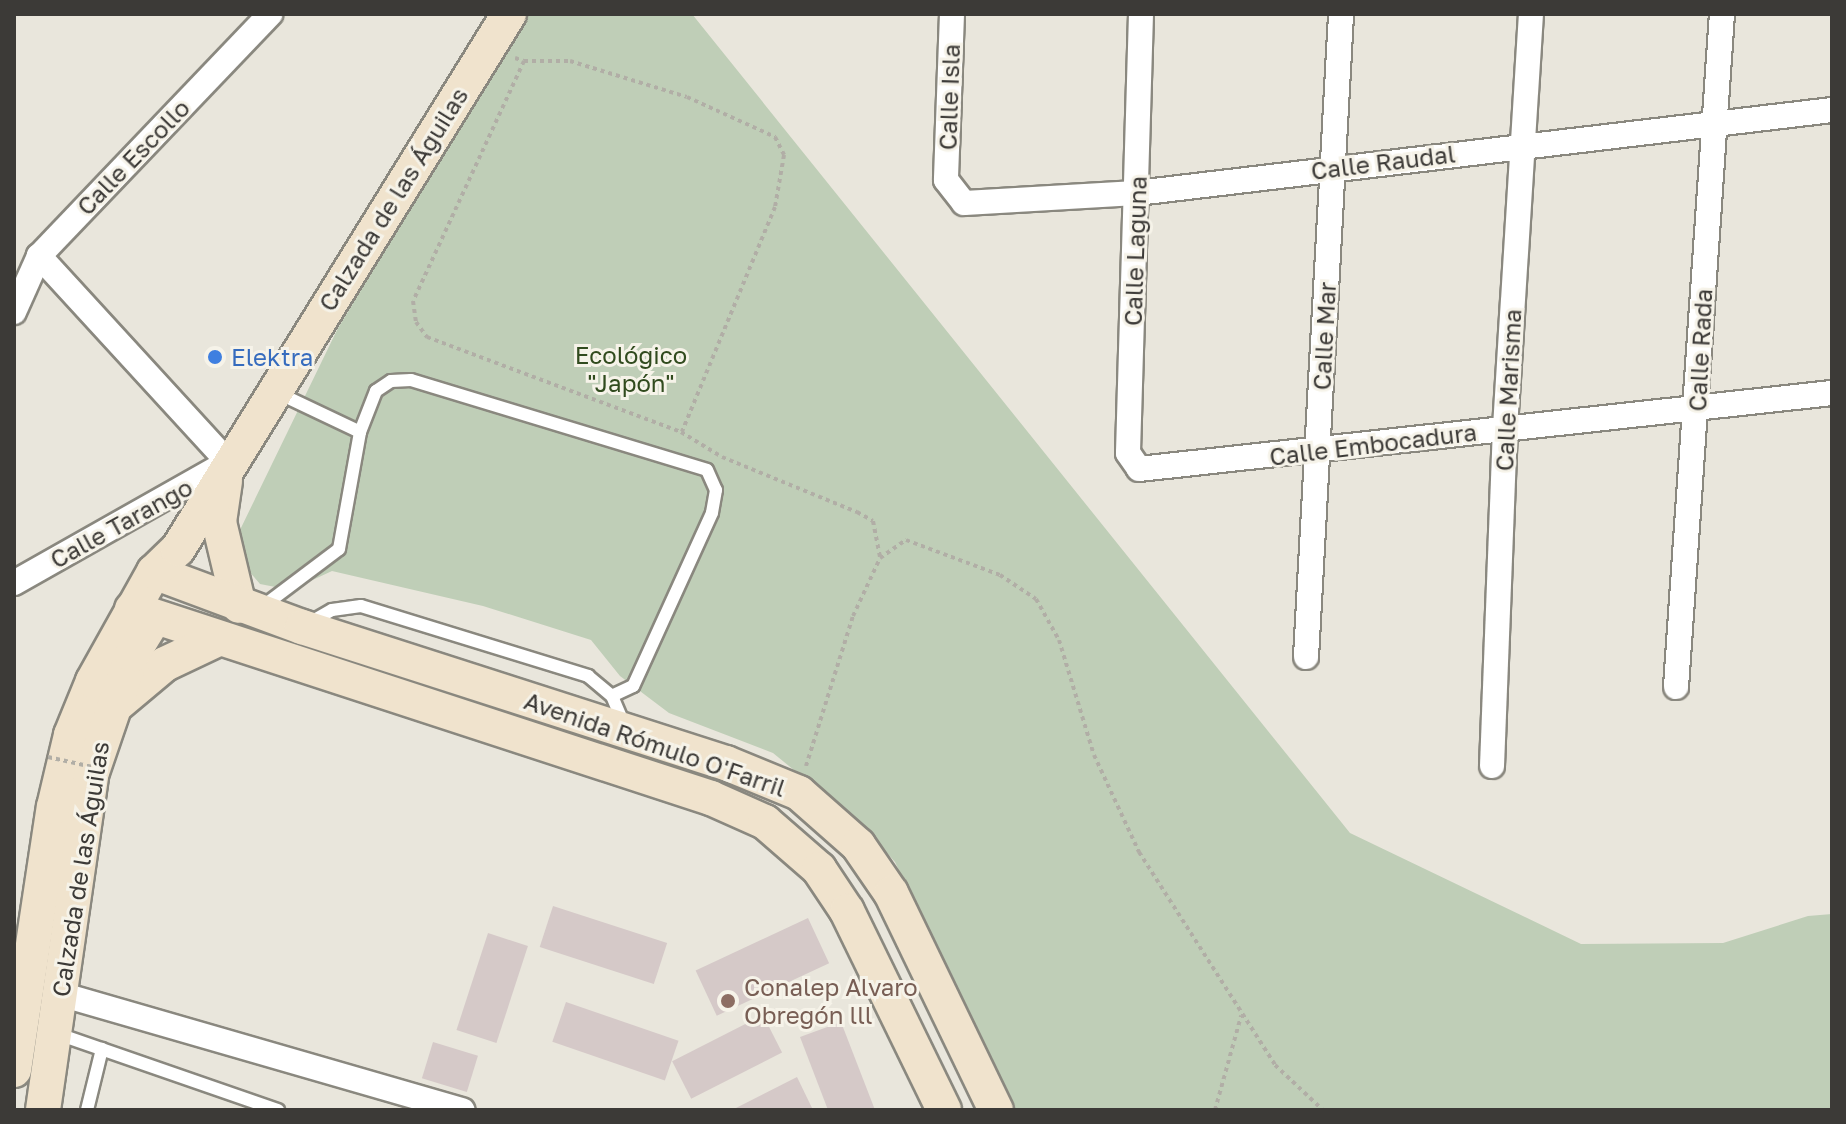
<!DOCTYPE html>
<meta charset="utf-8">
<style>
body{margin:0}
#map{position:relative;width:1846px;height:1124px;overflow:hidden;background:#e9e6dc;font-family:"Golos Text",sans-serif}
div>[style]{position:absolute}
.green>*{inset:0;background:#bfceb7}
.building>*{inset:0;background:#d5c9c8;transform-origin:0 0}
.path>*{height:4px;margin-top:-2px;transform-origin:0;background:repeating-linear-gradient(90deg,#b1aea6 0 4px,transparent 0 8px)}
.roads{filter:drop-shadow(2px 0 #8a887f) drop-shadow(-2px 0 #8a887f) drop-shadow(0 2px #8a887f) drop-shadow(0 -2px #8a887f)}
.lane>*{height:12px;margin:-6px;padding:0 6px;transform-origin:6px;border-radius:6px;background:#fff}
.street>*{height:24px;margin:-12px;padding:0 12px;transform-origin:12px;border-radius:12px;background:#fff}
.secondary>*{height:34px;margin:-17px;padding:0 17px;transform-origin:17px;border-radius:17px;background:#f0e3cd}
.path-bridge>*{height:4px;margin-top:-2px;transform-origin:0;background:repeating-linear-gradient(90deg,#b1aea6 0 4px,transparent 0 8px)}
.dots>*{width:22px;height:22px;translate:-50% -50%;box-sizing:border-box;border:4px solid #f6f3e9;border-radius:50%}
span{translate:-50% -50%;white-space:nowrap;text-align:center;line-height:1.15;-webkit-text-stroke:6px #f6f3e9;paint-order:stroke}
.street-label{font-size:24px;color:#3c3a37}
.park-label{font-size:24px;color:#314b1e}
.shop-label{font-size:24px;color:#366cbe}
.left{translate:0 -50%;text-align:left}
.education-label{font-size:24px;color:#785e54}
.frame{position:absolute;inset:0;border:16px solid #3c3a37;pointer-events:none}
</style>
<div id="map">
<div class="green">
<div style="clip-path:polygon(529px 14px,692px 14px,1350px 833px,1581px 944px,1723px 943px,1808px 916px,1832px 914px,1832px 1110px,1013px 1110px,895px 862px,864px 827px,773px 753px,669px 713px,620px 676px,591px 640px,483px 606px,332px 571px,291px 590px,260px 584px,241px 562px,239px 532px,338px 328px)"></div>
</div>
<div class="building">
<div style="left:553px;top:906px;width:120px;height:43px;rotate:18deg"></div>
<div style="left:808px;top:918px;width:50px;height:124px;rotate:65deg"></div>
<div style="left:488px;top:933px;width:42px;height:102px;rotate:18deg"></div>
<div style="left:566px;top:1002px;width:119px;height:42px;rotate:19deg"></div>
<div style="left:763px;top:1015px;width:42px;height:102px;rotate:63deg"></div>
<div style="clip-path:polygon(841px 1022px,875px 1110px,828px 1110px,800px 1037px)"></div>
<div style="left:433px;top:1042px;width:47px;height:38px;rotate:17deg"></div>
<div style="clip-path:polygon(797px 1077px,813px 1110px,732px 1110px)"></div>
</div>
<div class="path">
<div style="left:515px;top:58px;width:9px;rotate:18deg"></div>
<div style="left:524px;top:61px;width:264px;rotate:114.8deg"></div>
<div style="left:413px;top:301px;width:21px;rotate:82deg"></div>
<div style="left:416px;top:322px;width:19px;rotate:54deg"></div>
<div style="left:427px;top:337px;width:271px;rotate:20.5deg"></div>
<div style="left:681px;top:432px;width:48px;rotate:31.4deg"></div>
<div style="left:722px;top:457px;width:146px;rotate:22.2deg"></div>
<div style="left:857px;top:512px;width:18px;rotate:29deg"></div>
<div style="left:873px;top:521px;width:38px;rotate:79deg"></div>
<div style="left:524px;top:61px;width:46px"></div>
<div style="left:570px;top:61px;width:122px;rotate:17.1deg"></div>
<div style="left:687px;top:97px;width:97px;rotate:24.4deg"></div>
<div style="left:775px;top:137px;width:20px;rotate:63deg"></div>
<div style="left:784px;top:155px;width:53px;rotate:99.8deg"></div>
<div style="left:775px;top:207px;width:243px;rotate:112.5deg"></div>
<div style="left:806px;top:766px;width:157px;rotate:-72.6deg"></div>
<div style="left:853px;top:616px;width:64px;rotate:-65deg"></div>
<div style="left:880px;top:558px;width:32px;rotate:-35deg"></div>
<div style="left:906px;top:540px;width:100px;rotate:20.4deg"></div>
<div style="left:1000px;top:575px;width:43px;rotate:33.7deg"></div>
<div style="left:1036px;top:599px;width:47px;rotate:60.7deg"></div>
<div style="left:1059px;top:640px;width:120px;rotate:73.1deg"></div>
<div style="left:1094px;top:755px;width:107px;rotate:65.1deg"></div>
<div style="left:1139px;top:852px;width:253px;rotate:57.4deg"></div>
<div style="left:1275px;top:1065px;width:66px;rotate:43.2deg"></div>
<div style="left:1215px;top:1110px;width:98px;rotate:-74.5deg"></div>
</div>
<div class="roads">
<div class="lane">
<div style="left:278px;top:393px;width:91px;rotate:25.4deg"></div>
<div style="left:360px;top:432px;width:44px;rotate:-68.7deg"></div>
<div style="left:376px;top:391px;width:18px;rotate:-34deg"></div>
<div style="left:391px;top:381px;width:20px;rotate:-3deg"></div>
<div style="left:411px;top:380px;width:309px;rotate:16.9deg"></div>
<div style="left:707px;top:470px;width:22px;rotate:66deg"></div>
<div style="left:716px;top:490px;width:23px;rotate:100deg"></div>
<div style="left:712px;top:513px;width:190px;rotate:114.5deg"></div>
<div style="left:633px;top:686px;width:23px;rotate:155deg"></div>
<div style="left:262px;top:607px;width:96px;rotate:-37deg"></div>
<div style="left:339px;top:549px;width:119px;rotate:-79.8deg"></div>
<div style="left:311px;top:622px;width:24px;rotate:-30deg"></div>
<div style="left:332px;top:610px;width:29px;rotate:-8deg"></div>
<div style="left:361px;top:606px;width:238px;rotate:17.1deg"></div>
<div style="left:588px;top:676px;width:31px;rotate:40deg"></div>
<div style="left:612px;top:696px;width:30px;rotate:67deg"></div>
<div style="left:58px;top:1034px;width:233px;rotate:19.1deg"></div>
<div style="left:87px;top:1110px;width:63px;rotate:-76.2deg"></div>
</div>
<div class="street">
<div style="left:952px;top:14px;width:166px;rotate:92.1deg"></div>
<div style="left:946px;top:180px;width:29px;rotate:52deg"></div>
<div style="left:964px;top:203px;width:173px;rotate:-3.3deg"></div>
<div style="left:1137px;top:193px;width:700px;rotate:-6.81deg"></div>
<div style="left:1141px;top:14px;width:439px;rotate:91.7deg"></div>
<div style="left:1128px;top:453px;width:19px;rotate:55deg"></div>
<div style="left:1139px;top:469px;width:697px;rotate:-6.26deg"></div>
<div style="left:14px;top:312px;width:61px;rotate:-65.9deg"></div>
<div style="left:39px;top:256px;width:335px;rotate:-46.3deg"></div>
<div style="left:14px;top:583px;width:246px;rotate:-29.5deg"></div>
<div style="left:228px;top:462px;width:280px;rotate:-132.5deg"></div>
<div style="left:1306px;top:657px;width:644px;rotate:-86.88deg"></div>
<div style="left:1676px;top:687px;width:675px;rotate:-86.09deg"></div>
<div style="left:1492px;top:766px;width:339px;rotate:-87.8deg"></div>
<div style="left:1505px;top:427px;width:414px;rotate:-86.4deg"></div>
<div style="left:60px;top:994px;width:419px;rotate:16.1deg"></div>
</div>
<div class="secondary">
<div style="left:225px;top:481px;width:41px;rotate:98.3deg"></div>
<div style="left:219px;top:522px;width:86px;rotate:76.6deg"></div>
<div style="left:154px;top:572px;width:158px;rotate:20.4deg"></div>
<div style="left:302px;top:627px;width:445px;rotate:17.8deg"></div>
<div style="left:726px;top:763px;width:79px;rotate:22.3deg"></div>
<div style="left:799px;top:793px;width:79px;rotate:41.4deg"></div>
<div style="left:858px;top:845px;width:58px;rotate:55.5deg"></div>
<div style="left:891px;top:893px;width:241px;rotate:64.2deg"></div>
<div style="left:132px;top:609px;width:609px;rotate:18.08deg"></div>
<div style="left:711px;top:798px;width:59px;rotate:24deg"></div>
<div style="left:765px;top:822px;width:72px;rotate:41deg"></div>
<div style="left:819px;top:869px;width:50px;rotate:56.3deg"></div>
<div style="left:847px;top:911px;width:221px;rotate:64deg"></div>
<div style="left:115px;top:706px;width:65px;rotate:-40deg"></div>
<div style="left:165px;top:664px;width:56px;rotate:-25.2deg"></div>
<div style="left:14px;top:1070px;width:266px;rotate:-81.4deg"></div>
<div style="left:54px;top:807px;width:74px;rotate:-76.7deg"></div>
<div style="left:71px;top:735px;width:58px;rotate:-67.8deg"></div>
<div style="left:93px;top:681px;width:125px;rotate:-60.8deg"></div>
<div style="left:154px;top:572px;width:33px;rotate:-44deg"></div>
<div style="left:178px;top:549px;width:629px;rotate:-58.26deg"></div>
<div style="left:43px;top:1110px;width:338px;rotate:-81.8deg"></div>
<div style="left:91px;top:775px;width:127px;rotate:-71.1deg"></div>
<div style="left:132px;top:655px;width:42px;rotate:-58.6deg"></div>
</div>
</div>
<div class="path-bridge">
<div style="left:48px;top:757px;width:64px;rotate:12.7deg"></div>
</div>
<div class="dots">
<div style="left:215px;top:357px;background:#3f7fe0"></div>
<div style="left:728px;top:1001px;background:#8d6e63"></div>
</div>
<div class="street-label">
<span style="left:949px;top:97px;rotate:-88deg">Calle Isla</span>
<span style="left:133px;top:157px;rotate:-46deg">Calle Escollo</span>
<span style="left:1383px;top:162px;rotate:-7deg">Calle Raudal</span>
<span style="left:393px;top:199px;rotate:-58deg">Calzada de las Águilas</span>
<span style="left:1135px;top:251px;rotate:-88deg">Calle Laguna</span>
<span style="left:1324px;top:336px;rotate:-87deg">Calle Mar</span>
<span style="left:1700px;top:350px;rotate:-87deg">Calle Rada</span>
<span style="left:1508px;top:390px;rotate:-87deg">Calle Marisma</span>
<span style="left:1373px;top:444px;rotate:-7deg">Calle Embocadura</span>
<span style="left:121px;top:523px;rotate:-29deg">Calle Tarango</span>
<span style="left:655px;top:744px;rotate:19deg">Avenida Rómulo O'Farril</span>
<span style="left:80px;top:869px;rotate:-81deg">Calzada de las Águilas</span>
</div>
<div class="park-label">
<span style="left:631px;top:369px">Ecológico<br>"Japón"</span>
</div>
<div class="shop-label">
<span class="left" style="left:231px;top:357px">Elektra</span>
</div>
<div class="education-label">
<span class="left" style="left:744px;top:1001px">Conalep Alvaro<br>Obregón lll</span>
</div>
<div class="frame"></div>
</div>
